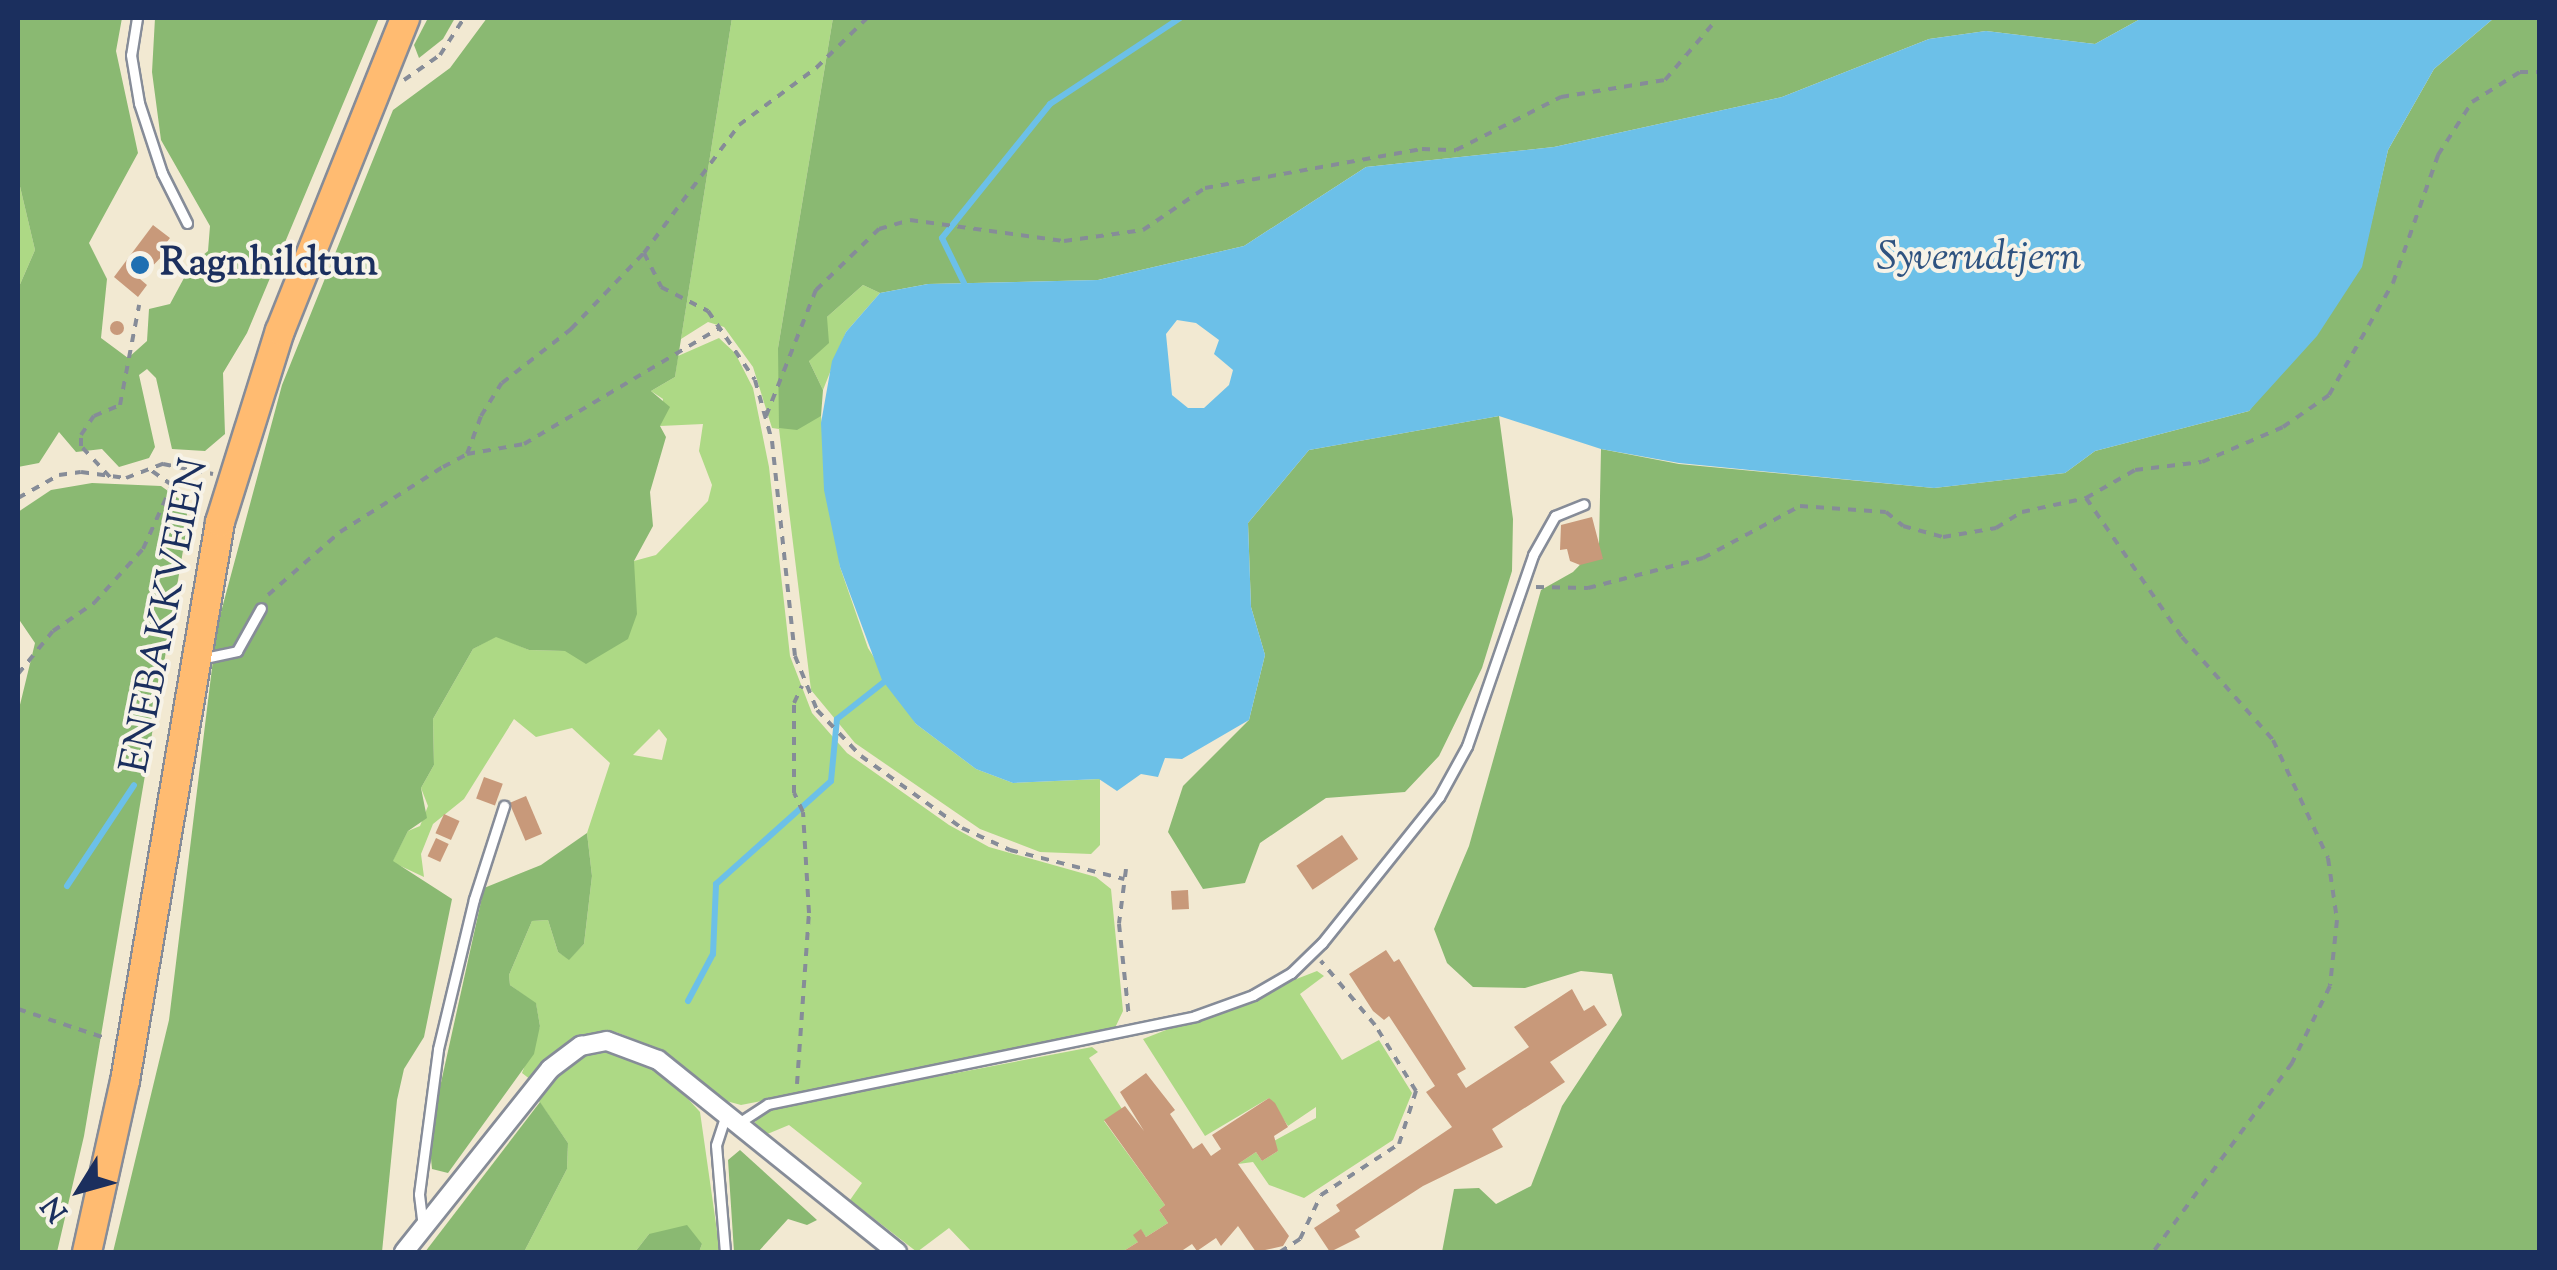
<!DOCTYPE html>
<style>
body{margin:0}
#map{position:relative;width:2557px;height:1270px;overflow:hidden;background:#f2e9d2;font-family:"Sorts Mill Goudy",serif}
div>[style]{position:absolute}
.green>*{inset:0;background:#add985}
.forest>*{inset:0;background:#8ab972}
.water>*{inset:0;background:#6cc0e8}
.stream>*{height:6px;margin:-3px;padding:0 3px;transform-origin:3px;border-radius:3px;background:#6cc0e8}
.building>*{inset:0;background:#c8997a;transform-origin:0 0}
.round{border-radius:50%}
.path>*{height:4px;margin-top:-2px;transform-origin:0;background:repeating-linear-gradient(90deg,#868c98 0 8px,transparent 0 16px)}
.roads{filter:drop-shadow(2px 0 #868c98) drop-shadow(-2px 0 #868c98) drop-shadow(0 2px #868c98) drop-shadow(0 -2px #868c98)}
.lane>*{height:9px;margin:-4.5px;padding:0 4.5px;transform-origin:4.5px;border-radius:4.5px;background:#fff}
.street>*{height:18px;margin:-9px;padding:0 9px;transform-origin:9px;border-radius:9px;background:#fff}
.primary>*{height:28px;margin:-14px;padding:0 14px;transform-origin:14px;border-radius:14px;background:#ffbb71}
.dots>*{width:28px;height:28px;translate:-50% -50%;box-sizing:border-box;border:5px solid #f7f3e8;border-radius:50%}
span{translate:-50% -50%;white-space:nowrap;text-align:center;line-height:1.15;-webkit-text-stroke:8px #f7f3e8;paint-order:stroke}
.poi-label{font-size:40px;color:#1b2f5e;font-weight:700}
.left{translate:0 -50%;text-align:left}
.street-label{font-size:40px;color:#1b2f5e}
.water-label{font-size:42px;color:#2f5380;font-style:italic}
.frame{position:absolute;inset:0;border:20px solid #1b2f5e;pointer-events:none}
.north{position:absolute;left:30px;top:1140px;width:100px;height:100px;-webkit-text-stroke:8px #f7f3e8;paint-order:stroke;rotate:233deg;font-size:28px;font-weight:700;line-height:40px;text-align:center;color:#1b2f5e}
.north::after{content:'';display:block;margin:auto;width:35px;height:45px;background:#1b2f5e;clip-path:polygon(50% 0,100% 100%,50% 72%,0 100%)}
</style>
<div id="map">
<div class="green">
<div style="clip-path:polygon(732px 18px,833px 18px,778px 348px,808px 418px,821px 416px,840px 567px,868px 648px,916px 724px,976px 769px,1013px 783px,1100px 779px,1100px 845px,1091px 854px,1040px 852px,980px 829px,855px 743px,811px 690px,779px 429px,772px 428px,753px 367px,724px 327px,708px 322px,681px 339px)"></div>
<div style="clip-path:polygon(18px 178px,35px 250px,18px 289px)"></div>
<div style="clip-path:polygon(863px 285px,880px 293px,846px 332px,823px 390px,809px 361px,827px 317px)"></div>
<div style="clip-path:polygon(evenodd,719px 338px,735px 353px,753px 388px,769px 467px,790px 656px,812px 713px,847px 753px,949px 825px,989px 847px,1096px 877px,1111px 889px,1123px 1011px,1114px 1030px,741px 1105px,719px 1099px,653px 1047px,616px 1032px,569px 1043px,531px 1080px,522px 1073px,540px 1026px,536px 1004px,510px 985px,509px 975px,532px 921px,548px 920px,558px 952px,569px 959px,584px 944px,592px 876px,587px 833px,610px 763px,572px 728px,536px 737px,514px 719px,464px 799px,433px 824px,421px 854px,424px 877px,392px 862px,408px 831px,420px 826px,428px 806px,421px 788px,434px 765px,433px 719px,473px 649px,496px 636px,529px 650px,565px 651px,634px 578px,634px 561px,656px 555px,708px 501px,712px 485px,699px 451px,703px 424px,660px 426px,663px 399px,651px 391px,675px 377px,678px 356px,719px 338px,659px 729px,667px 739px,662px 760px,633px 755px,659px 729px)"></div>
<div style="clip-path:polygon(1317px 971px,1324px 976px,1300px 994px,1342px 1060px,1379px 1040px,1412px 1093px,1393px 1140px,1304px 1198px,1269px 1185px,1253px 1162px,1238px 1164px,1256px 1152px,1262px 1161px,1278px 1151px,1272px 1142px,1316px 1118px,1316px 1107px,1288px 1126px,1269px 1098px,1205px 1136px,1143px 1039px)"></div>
<div style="clip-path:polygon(1092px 1047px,1098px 1052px,1089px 1058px,1122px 1109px,1104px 1121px,1165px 1205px,1159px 1210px,1168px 1223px,1146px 1237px,1141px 1230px,1138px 1242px,1122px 1252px,972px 1252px,949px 1228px,917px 1252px,850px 1200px,862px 1183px,789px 1125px,765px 1135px,753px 1125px,763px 1111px,783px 1106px)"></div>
<div style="clip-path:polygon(614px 1051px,669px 1078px,700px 1112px,720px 1252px,699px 1252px,702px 1244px,649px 1234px,635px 1252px,524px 1252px,567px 1169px,568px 1143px,536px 1097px,578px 1057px)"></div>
</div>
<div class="forest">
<div style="clip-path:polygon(18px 18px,122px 18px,116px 51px,138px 153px,89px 243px,107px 279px,101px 338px,128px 358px,147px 341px,149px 309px,170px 304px,191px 265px,208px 251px,210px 226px,161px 140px,152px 72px,155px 18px,379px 18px,247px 333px,223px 373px,225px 434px,205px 451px,172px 449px,156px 378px,147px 369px,139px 375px,155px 447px,149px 458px,119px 467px,102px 449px,76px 452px,59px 432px,39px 463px,18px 467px,18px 289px,35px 250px,18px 178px)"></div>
<div style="clip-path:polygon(428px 18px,455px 18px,443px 39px,419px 58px,414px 45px)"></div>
<div style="clip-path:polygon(487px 18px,732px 18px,675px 377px,651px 391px,670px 407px,660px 426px,666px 437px,650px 492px,653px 526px,634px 561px,637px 614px,628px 639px,586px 664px,565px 651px,529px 650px,496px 637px,473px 649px,433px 719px,434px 765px,421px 788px,427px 818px,408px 831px,393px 861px,452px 899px,424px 1037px,404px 1069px,397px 1100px,382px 1252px,113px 1252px,169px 1020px,217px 627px,282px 385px,393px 110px,450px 68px)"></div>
<div style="clip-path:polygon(833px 18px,2142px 18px,2095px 44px,1986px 31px,1929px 39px,1782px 97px,1554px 147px,1366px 167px,1244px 246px,1098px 280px,928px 284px,880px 293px,863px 285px,827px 317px,829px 343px,809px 361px,823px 390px,821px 416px,797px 430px,779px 428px,778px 348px)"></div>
<div style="clip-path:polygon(2494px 18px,2539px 18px,2539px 1252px,1442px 1252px,1454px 1189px,1479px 1188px,1496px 1204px,1531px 1186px,1562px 1106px,1622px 1015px,1612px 974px,1581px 971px,1525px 988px,1473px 987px,1447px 963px,1434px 929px,1469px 846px,1541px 590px,1573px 572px,1599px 545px,1601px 449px,1679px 464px,1934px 488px,2065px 473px,2095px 451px,2249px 411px,2361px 267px,2388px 150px,2434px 69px)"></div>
<div style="clip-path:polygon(1499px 416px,1513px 519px,1512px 571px,1482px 668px,1439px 756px,1405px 792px,1326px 798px,1260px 843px,1245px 883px,1203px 889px,1168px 832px,1183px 786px,1249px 720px,1265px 655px,1251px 607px,1248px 523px,1309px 450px)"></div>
<div style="clip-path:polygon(92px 483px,161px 486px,185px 503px,188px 521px,84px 1136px,57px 1252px,18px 1252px,18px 713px,35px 643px,18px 618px,18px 512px,51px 490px)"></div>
<div style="clip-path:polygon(587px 833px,592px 876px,584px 944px,569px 960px,558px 952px,548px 920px,532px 921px,509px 975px,510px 985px,536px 1003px,540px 1026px,534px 1054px,448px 1173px,432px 1169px,429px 1137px,484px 888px,541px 865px)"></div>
<div style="clip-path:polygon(540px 1102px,568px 1143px,567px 1169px,524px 1252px,425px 1252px)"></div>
<div style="clip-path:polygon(740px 1150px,817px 1220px,807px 1225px,788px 1219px,758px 1252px,734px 1252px,728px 1160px)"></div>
<div style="clip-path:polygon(687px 1225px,702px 1244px,699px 1252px,635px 1252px,649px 1234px)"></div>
</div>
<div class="water">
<div style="clip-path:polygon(evenodd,2142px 18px,2494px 18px,2434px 69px,2388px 150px,2362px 267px,2317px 336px,2249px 411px,2095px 451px,2065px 473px,1934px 488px,1679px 463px,1601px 449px,1499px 416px,1309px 450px,1248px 523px,1251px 607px,1265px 655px,1249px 720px,1182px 759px,1165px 758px,1158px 777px,1141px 774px,1117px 791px,1099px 779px,1013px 783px,976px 769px,916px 724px,882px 680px,840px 567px,824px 490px,821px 423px,832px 361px,846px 332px,880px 293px,928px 284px,1098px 280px,1244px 246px,1366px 167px,1554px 147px,1782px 97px,1929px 39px,1986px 31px,2095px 44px,2142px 18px,1177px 320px,1196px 323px,1219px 340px,1214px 354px,1233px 370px,1229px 385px,1204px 408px,1188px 408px,1172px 395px,1166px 334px,1177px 320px)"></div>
</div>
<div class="stream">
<div style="left:964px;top:283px;width:50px;rotate:-116.1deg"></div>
<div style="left:942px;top:238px;width:172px;rotate:-51.1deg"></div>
<div style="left:1050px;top:104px;width:156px;rotate:-33.5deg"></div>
<div style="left:67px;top:886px;width:121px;rotate:-56.4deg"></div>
<div style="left:688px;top:1001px;width:53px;rotate:-62deg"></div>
<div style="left:713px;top:954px;width:70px;rotate:-87.5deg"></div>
<div style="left:716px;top:884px;width:154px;rotate:-41.8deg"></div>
<div style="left:831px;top:781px;width:62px;rotate:-84.5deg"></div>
<div style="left:837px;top:719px;width:60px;rotate:-38.2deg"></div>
</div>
<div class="building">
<div style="clip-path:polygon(153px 225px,170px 238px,163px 247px,168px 250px,140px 279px,147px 285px,138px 297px,114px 277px)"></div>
<div class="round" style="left:110px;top:321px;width:14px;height:14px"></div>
<div style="clip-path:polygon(1592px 517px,1603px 559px,1580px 565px,1570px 561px,1567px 549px,1560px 550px,1561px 525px)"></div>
<div style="left:484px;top:777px;width:20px;height:23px;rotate:20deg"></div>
<div style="left:526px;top:796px;width:41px;height:18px;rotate:67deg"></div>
<div style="left:444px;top:814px;width:17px;height:21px;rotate:24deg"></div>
<div style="left:1342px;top:835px;width:29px;height:55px;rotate:56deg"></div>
<div style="left:436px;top:838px;width:14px;height:20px;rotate:25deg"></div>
<div style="left:1188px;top:890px;width:19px;height:17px;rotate:87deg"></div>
<div style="clip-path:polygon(1386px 950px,1394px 962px,1399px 959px,1466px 1069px,1457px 1074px,1466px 1088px,1529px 1047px,1514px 1027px,1572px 989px,1584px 1011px,1594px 1005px,1607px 1025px,1550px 1062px,1565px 1082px,1492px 1129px,1503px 1147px,1423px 1186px,1355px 1230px,1360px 1237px,1330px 1252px,1314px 1228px,1340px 1211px,1336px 1205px,1452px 1127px,1426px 1092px,1435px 1086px,1389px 1016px,1384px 1020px,1373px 1011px,1349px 974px)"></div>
<div style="clip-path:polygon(1146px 1073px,1175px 1110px,1170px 1114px,1193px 1149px,1202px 1143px,1211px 1156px,1221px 1149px,1212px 1135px,1269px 1098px,1275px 1103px,1288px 1127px,1274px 1136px,1278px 1151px,1262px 1161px,1256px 1152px,1238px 1164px,1289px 1236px,1283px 1246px,1256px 1252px,1238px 1226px,1221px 1246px,1216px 1238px,1197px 1251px,1192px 1244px,1180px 1252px,1122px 1252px,1138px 1242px,1133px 1235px,1141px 1229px,1146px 1237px,1168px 1223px,1159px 1210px,1165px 1205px,1104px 1120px,1125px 1106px,1144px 1131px,1120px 1092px)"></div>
</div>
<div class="path">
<div style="left:404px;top:80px;width:44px;rotate:-34.8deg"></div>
<div style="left:440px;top:55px;width:44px;rotate:-57deg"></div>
<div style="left:644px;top:253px;width:38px;rotate:63deg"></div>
<div style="left:661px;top:287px;width:53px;rotate:27.1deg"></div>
<div style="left:708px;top:311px;width:83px;rotate:55.7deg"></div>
<div style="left:755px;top:380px;width:63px;rotate:74.4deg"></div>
<div style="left:772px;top:441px;width:216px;rotate:83.9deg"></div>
<div style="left:795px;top:656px;width:58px;rotate:67.8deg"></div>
<div style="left:817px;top:710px;width:64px;rotate:46.3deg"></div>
<div style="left:861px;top:756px;width:124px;rotate:35.5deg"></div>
<div style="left:962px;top:828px;width:53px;rotate:24.6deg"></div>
<div style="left:1010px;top:850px;width:118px;rotate:14.3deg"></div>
<div style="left:766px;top:416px;width:136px;rotate:-68.4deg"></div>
<div style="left:816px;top:290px;width:88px;rotate:-44.1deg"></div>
<div style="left:879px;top:229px;width:32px;rotate:-16deg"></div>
<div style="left:910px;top:220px;width:155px;rotate:7.8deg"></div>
<div style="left:1064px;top:241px;width:80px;rotate:-7.9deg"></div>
<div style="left:1143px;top:230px;width:75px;rotate:-34.1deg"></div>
<div style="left:1205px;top:188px;width:220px;rotate:-10.2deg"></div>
<div style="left:1422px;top:149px;width:34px;rotate:2deg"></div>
<div style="left:1456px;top:150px;width:118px;rotate:-26.8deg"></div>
<div style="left:1561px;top:97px;width:105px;rotate:-9.3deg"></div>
<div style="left:1665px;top:80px;width:82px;rotate:-49.5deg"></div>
<div style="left:467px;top:454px;width:40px;rotate:-69.8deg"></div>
<div style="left:481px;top:416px;width:39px;rotate:-58deg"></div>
<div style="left:502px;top:383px;width:88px;rotate:-38deg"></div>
<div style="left:571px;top:329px;width:105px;rotate:-46.2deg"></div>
<div style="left:644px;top:253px;width:159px;rotate:-53.4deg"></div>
<div style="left:739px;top:125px;width:96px;rotate:-36.5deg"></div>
<div style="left:816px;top:68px;width:71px;rotate:-44.4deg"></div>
<div style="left:110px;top:477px;width:42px;rotate:-133.1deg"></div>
<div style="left:81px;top:446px;width:11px;rotate:-90deg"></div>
<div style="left:81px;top:435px;width:23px;rotate:-56deg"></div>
<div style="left:94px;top:416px;width:28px;rotate:-23deg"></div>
<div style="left:120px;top:405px;width:102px;rotate:-79.2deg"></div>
<div style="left:18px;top:498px;width:47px;rotate:-29.3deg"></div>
<div style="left:59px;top:475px;width:22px;rotate:-8deg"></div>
<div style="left:81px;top:472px;width:45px;rotate:7.6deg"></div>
<div style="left:126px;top:478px;width:40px;rotate:-21deg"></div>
<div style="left:163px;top:464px;width:51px;rotate:11.3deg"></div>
<div style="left:2086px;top:498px;width:169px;rotate:55.4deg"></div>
<div style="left:2182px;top:637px;width:137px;rotate:48.5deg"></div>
<div style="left:2273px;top:740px;width:130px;rotate:65deg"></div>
<div style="left:2328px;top:858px;width:63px;rotate:81.7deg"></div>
<div style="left:2337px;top:920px;width:66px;rotate:96.1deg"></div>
<div style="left:2330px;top:986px;width:86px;rotate:116.3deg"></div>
<div style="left:2292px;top:1063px;width:235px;rotate:126.3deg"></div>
<div style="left:1536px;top:587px;width:52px;rotate:1.1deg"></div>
<div style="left:1588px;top:588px;width:119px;rotate:-14.6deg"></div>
<div style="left:1703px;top:558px;width:110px;rotate:-28.2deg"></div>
<div style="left:1800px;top:506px;width:86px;rotate:4deg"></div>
<div style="left:1886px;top:512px;width:22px;rotate:39deg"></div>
<div style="left:1903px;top:526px;width:41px;rotate:15.4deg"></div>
<div style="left:1943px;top:537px;width:54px;rotate:-9.6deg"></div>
<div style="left:1996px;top:528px;width:31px;rotate:-32deg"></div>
<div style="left:2022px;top:512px;width:66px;rotate:-12.3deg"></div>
<div style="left:2086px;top:498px;width:56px;rotate:-29.7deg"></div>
<div style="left:2135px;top:470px;width:67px;rotate:-6.8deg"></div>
<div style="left:2202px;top:462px;width:88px;rotate:-23.4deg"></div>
<div style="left:2283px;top:427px;width:56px;rotate:-34.8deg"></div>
<div style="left:2329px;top:395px;width:129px;rotate:-60.3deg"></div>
<div style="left:2393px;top:283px;width:136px;rotate:-70.6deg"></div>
<div style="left:2438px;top:155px;width:63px;rotate:-57.3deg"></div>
<div style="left:2472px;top:102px;width:57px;rotate:-32deg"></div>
<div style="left:2520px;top:72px;width:20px"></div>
<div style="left:268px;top:595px;width:96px;rotate:-41.2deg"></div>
<div style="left:340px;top:532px;width:122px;rotate:-32.3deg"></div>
<div style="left:443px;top:467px;width:27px;rotate:-28deg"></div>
<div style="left:467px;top:454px;width:58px;rotate:-10deg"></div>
<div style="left:524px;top:444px;width:227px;rotate:-30.7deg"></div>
<div style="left:18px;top:674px;width:55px;rotate:-50.9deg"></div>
<div style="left:53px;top:631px;width:50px;rotate:-34.3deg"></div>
<div style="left:94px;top:603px;width:73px;rotate:-47.8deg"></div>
<div style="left:143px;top:549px;width:70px;rotate:-65.6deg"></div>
<div style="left:172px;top:485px;width:29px;rotate:-145deg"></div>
<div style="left:1126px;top:869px;width:55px;rotate:97.3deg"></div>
<div style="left:1119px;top:924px;width:95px;rotate:83.9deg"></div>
<div style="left:18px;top:1009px;width:95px;rotate:18.4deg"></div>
<div style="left:797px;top:1084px;width:171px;rotate:-86deg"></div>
<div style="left:809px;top:913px;width:101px;rotate:-93.4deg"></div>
<div style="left:803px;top:812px;width:21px;rotate:-115deg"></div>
<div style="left:794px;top:793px;width:90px;rotate:-90deg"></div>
<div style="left:794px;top:703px;width:19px;rotate:-65deg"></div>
<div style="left:1280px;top:1252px;width:24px;rotate:-33deg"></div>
<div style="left:1300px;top:1239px;width:49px;rotate:-64.5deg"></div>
<div style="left:1321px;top:1195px;width:93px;rotate:-33.2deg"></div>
<div style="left:1399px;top:1144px;width:56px;rotate:-72.2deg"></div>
<div style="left:1416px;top:1091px;width:78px;rotate:-121.8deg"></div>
<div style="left:1375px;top:1025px;width:84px;rotate:-130.2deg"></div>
</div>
<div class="roads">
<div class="lane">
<div style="left:137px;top:18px;width:37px;rotate:99deg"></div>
<div style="left:131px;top:55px;width:49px;rotate:80.5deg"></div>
<div style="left:139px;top:103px;width:74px;rotate:71.8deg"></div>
<div style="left:162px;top:173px;width:56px;rotate:63.4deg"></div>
<div style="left:200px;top:659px;width:38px;rotate:-12deg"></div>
<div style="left:237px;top:651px;width:49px;rotate:-60.8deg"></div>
<div style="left:737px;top:1124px;width:37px;rotate:-33deg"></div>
<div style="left:768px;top:1104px;width:436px;rotate:-11.6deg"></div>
<div style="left:1195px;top:1016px;width:62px;rotate:-19.9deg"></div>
<div style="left:1253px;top:995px;width:44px;rotate:-30.1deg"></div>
<div style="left:1291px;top:973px;width:43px;rotate:-44.1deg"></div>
<div style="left:1322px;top:943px;width:187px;rotate:-51.3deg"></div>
<div style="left:1439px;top:797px;width:58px;rotate:-61.2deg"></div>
<div style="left:1467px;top:746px;width:202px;rotate:-70.9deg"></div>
<div style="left:1533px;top:555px;width:45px;rotate:-60.6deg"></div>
<div style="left:1555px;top:516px;width:31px;rotate:-22deg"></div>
<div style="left:423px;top:1227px;width:33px;rotate:-97deg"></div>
<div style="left:419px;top:1194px;width:146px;rotate:-82.5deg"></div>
<div style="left:438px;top:1049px;width:154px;rotate:-76.5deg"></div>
<div style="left:474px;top:899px;width:98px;rotate:-72.1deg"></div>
<div style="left:725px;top:1252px;width:107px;rotate:-94.8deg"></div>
<div style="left:716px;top:1145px;width:32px;rotate:-72deg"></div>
</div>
<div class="street">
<div style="left:404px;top:1252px;width:234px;rotate:-51.4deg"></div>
<div style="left:550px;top:1069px;width:39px;rotate:-37deg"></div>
<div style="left:581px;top:1046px;width:26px;rotate:-11deg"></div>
<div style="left:607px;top:1041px;width:54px;rotate:20.4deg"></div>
<div style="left:658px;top:1060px;width:307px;rotate:38.8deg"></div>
</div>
<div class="primary">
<div style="left:87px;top:1252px;width:175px;rotate:-77.5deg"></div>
<div style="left:125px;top:1081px;width:567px;rotate:-80.35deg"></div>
<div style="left:220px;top:522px;width:200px;rotate:-72.6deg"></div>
<div style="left:280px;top:331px;width:337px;rotate:-68.2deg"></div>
</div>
</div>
<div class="dots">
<div style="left:140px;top:265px;background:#1f6fb2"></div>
</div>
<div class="poi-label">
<span class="left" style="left:160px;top:265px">Ragnhildtun</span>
</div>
<div class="street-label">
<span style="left:167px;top:616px;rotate:-79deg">ENEBAKKVEIEN</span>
</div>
<div class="water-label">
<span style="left:1979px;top:259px">Syverudtjern</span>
</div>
<div class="frame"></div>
<div class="north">N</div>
</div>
